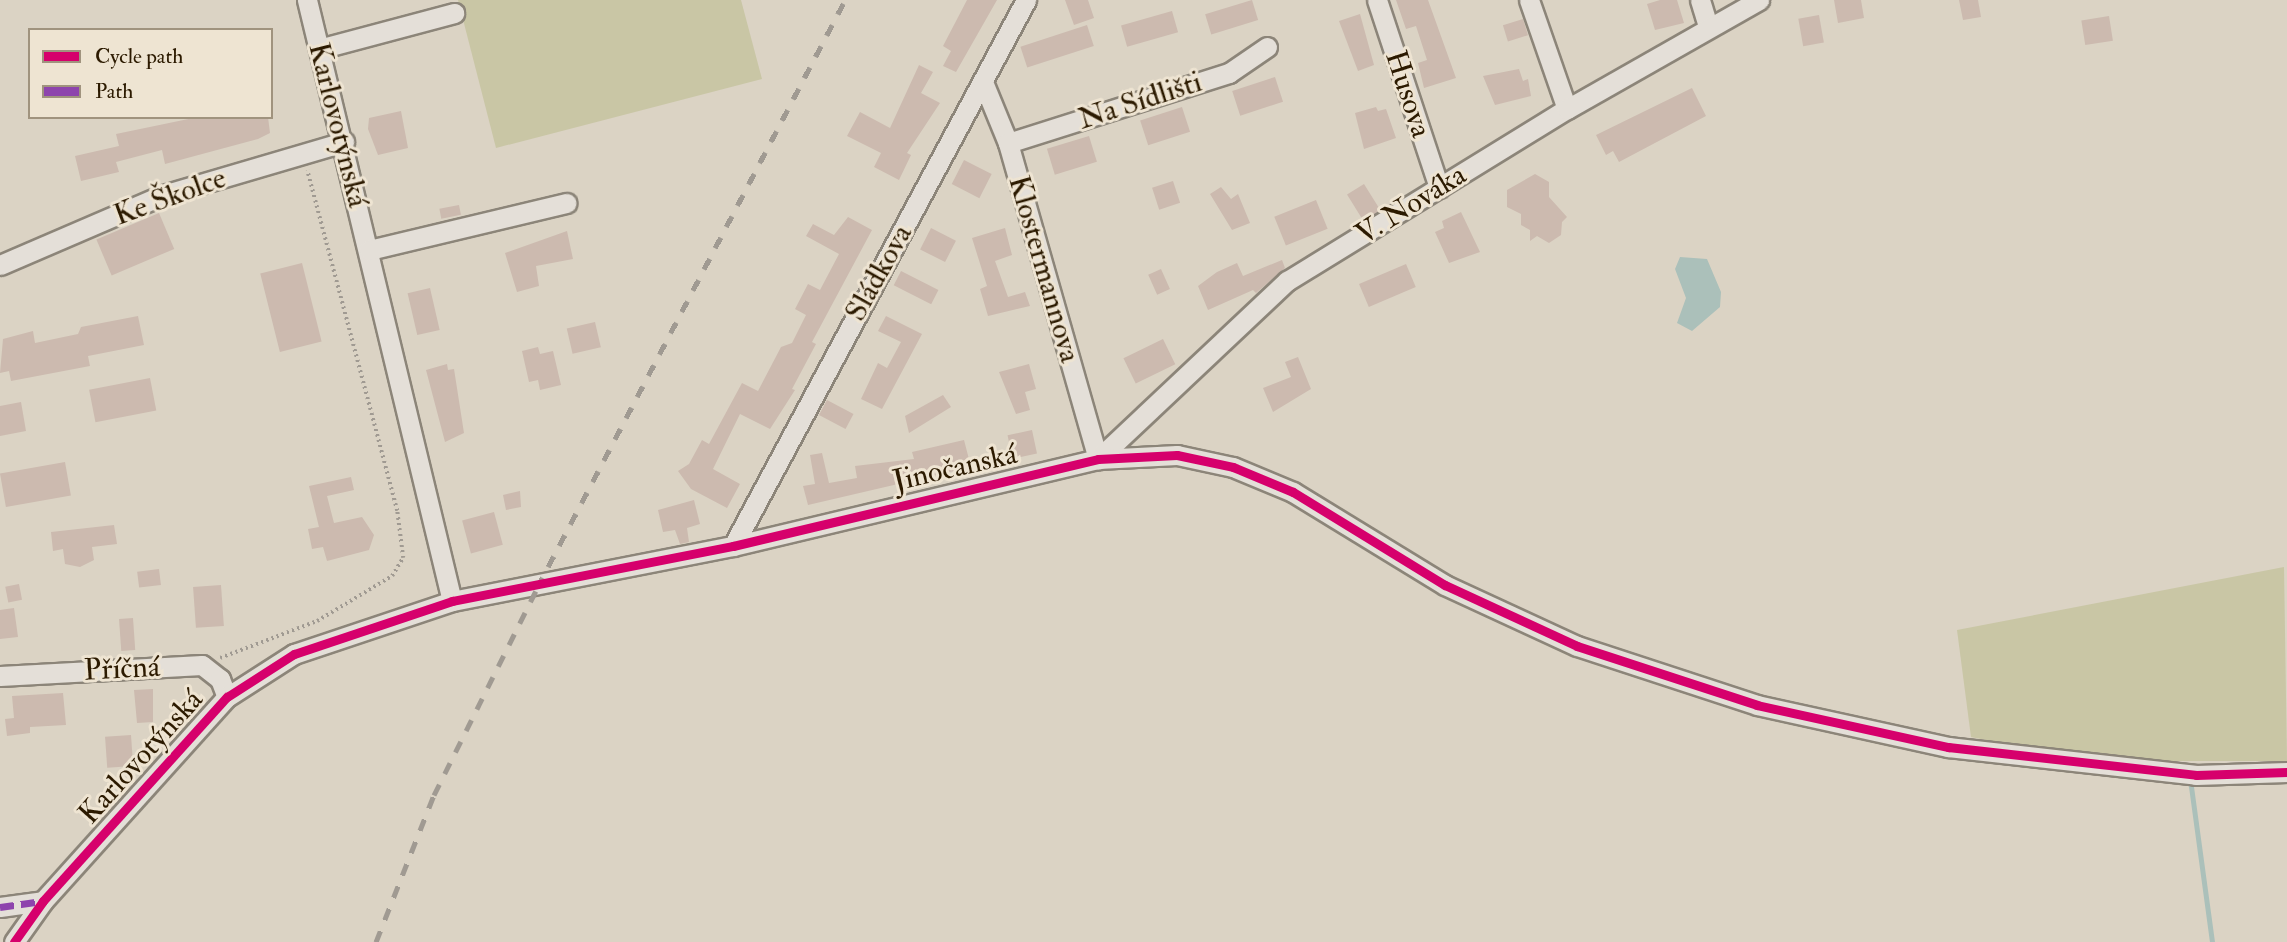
<!DOCTYPE html>
<meta charset="utf-8">
<style>
body{margin:0}
#map{position:relative;width:2287px;height:942px;overflow:hidden;background:#dbd3c4;font-family:"IM FELL Double Pica",serif}
div>[style]{position:absolute}
.green>*{inset:0;background:#c9c6a5}
.water>*{inset:0;background:#abc0ba}
.stream>*{height:5px;margin:-2.5px;padding:0 2.5px;transform-origin:2.5px;border-radius:2.5px;background:#abc0ba}
.building>*{inset:0;background:#ccbaaf;transform-origin:0 0}
.path>*{height:3.5px;margin-top:-1.75px;transform-origin:0;background:repeating-linear-gradient(90deg,#a09a92 0 2px,transparent 0 5.5px)}
.roads{filter:drop-shadow(2px 0 #8c8579) drop-shadow(-2px 0 #8c8579) drop-shadow(0 2px #8c8579) drop-shadow(0 -2px #8c8579)}
.minor>*{height:19px;margin:-9.5px;padding:0 9.5px;transform-origin:9.5px;border-radius:9.5px;background:#e4dfd8}
.rail>*{height:5px;margin-top:-2.5px;transform-origin:0;background:repeating-linear-gradient(90deg,#a09a92 0 12px,transparent 0 24px)}
.quiet>*{height:7px;margin-top:-3.5px;transform-origin:0;background:repeating-linear-gradient(90deg,#8e44ad 0 14px,transparent 0 21px)}
.cycleway>*{height:9px;margin:-4.5px;padding:0 4.5px;transform-origin:4.5px;border-radius:4.5px;background:#d6006c}
span{translate:-50% -50%;white-space:nowrap;text-align:center;line-height:1.15;-webkit-text-stroke:6px #eee4d2;paint-order:stroke}
.street-label{font-size:30px;color:#2c1a00}
.legend{position:absolute;left:28px;top:28px;width:245px;height:91px;box-sizing:border-box;background:#eee4d2;border:2px solid #a0937e;margin:0;padding:9px 12px;list-style:none;font-size:21px;color:#2c1a00}
.legend li{display:flex;align-items:center;gap:14px;height:35px}
.legend b{width:35px;border:2px solid #a0937e}
</style>
<div id="map">
<div class="green">
<div style="clip-path:polygon(458px 0,741px 0,762px 79px,496px 148px)"></div>
<div style="clip-path:polygon(2284px 567px,2287px 761px,2133px 761px,2055px 754px,1971px 737px,1957px 630px)"></div>
</div>
<div class="water">
<div style="clip-path:polygon(1680px 257px,1707px 259px,1721px 292px,1720px 307px,1692px 331px,1677px 323px,1686px 298px,1675px 269px)"></div>
</div>
<div class="stream">
<div style="left:2190px;top:779px;width:164px;rotate:82.3deg"></div>
</div>
<div class="building">
<div style="clip-path:polygon(967px 0,997px 0,956px 72px,943px 66px,951px 51px,943px 46px)"></div>
<div style="clip-path:polygon(1065px 0,1088px 0,1094px 18px,1074px 25px)"></div>
<div style="left:1252px;top:0;width:21px;height:49px;rotate:73deg"></div>
<div style="clip-path:polygon(1396px 0,1428px 0,1456px 78px,1424px 88px,1418px 63px,1427px 60px,1416px 26px,1406px 29px)"></div>
<div style="clip-path:polygon(1660px 0,1677px 0,1684px 23px,1655px 30px,1647px 4px)"></div>
<div style="clip-path:polygon(1834px 0,1861px 0,1864px 18px,1838px 23px)"></div>
<div style="clip-path:polygon(1959px 0,1978px 0,1981px 17px,1963px 20px)"></div>
<div style="left:1172px;top:11px;width:22px;height:53px;rotate:74deg"></div>
<div style="clip-path:polygon(1360px 14px,1374px 65px,1358px 71px,1339px 21px)"></div>
<div style="left:1819px;top:15px;width:28px;height:21px;rotate:80deg"></div>
<div style="left:2109px;top:16px;width:25px;height:28px;rotate:81deg"></div>
<div style="left:1523px;top:19px;width:17px;height:21px;rotate:73deg"></div>
<div style="left:1087px;top:25px;width:22px;height:70px;rotate:72deg"></div>
<div style="clip-path:polygon(919px 65px,933px 72px,921px 93px,940px 103px,907px 153px,911px 155px,899px 180px,874px 167px,881px 153px,847px 136px,860px 112px,890px 128px)"></div>
<div style="clip-path:polygon(1519px 69px,1523px 81px,1528px 79px,1531px 96px,1495px 105px,1483px 76px)"></div>
<div style="left:1275px;top:77px;width:26px;height:45px;rotate:72deg"></div>
<div style="clip-path:polygon(1692px 88px,1706px 116px,1619px 162px,1613px 151px,1606px 155px,1596px 135px)"></div>
<div style="left:1182px;top:107px;width:26px;height:44px;rotate:72deg"></div>
<div style="clip-path:polygon(1376px 107px,1378px 111px,1386px 109px,1396px 138px,1364px 149px,1355px 113px)"></div>
<div style="clip-path:polygon(401px 111px,408px 148px,378px 155px,368px 129px,369px 118px)"></div>
<div style="clip-path:polygon(268px 117px,270px 133px,258px 139px,165px 164px,162px 150px,116px 162px,119px 172px,81px 181px,75px 156px,119px 146px,116px 134px,198px 117px)"></div>
<div style="left:1089px;top:136px;width:27px;height:44px;rotate:73deg"></div>
<div style="left:964px;top:160px;width:31px;height:27px;rotate:27deg"></div>
<div style="clip-path:polygon(1535px 174px,1549px 182px,1549px 197px,1567px 217px,1562px 222px,1561px 235px,1549px 243px,1537px 236px,1530px 241px,1530px 230px,1521px 225px,1521px 214px,1507px 207px,1507px 190px)"></div>
<div style="left:1173px;top:181px;width:23px;height:22px;rotate:72deg"></div>
<div style="left:1364px;top:184px;width:31px;height:20px;rotate:58deg"></div>
<div style="clip-path:polygon(1221px 187px,1231px 199px,1238px 194px,1250px 223px,1232px 230px,1210px 194px)"></div>
<div style="left:1316px;top:200px;width:31px;height:45px;rotate:68deg"></div>
<div style="left:459px;top:205px;width:10px;height:20px;rotate:79deg"></div>
<div style="clip-path:polygon(1461px 212px,1480px 252px,1449px 263px,1435px 232px,1444px 228px,1442px 221px)"></div>
<div style="left:159px;top:213px;width:39px;height:68px;rotate:67deg"></div>
<div style="clip-path:polygon(848px 217px,872px 230px,812px 342px,816px 344px,792px 389px,795px 390px,770px 429px,740px 414px,713px 469px,740px 484px,727px 508px,691px 489px,678px 471px,689px 464px,702px 440px,709px 444px,742px 383px,758px 391px,781px 347px,792px 343px,806px 315px,795px 309px,808px 284px,820px 290px,839px 254px,806px 236px,813px 224px,834px 235px)"></div>
<div style="left:931px;top:228px;width:28px;height:24px;rotate:27deg"></div>
<div style="clip-path:polygon(1005px 228px,1012px 255px,995px 261px,1008px 297px,1025px 292px,1030px 306px,988px 316px,980px 289px,987px 286px,972px 238px)"></div>
<div style="clip-path:polygon(567px 231px,573px 259px,536px 266px,539px 286px,517px 292px,505px 253px)"></div>
<div style="clip-path:polygon(1282px 260px,1285px 268px,1256px 293px,1253px 290px,1208px 310px,1198px 286px,1217px 272px,1237px 263px,1243px 276px)"></div>
<div style="left:302px;top:263px;width:81px;height:43px;rotate:76deg"></div>
<div style="left:1406px;top:264px;width:25px;height:51px;rotate:67deg"></div>
<div style="left:1161px;top:269px;width:22px;height:14px;rotate:66deg"></div>
<div style="left:901px;top:271px;width:42px;height:16px;rotate:27deg"></div>
<div style="left:430px;top:288px;width:43px;height:23px;rotate:77deg"></div>
<div style="clip-path:polygon(138px 316px,144px 345px,88px 356px,90px 366px,11px 381px,9px 371px,0 373px,3px 339px,33px 331px,35px 343px,78px 334px,81px 327px)"></div>
<div style="clip-path:polygon(886px 316px,922px 334px,882px 409px,861px 399px,878px 363px,887px 368px,901px 342px,878px 331px)"></div>
<div style="left:595px;top:322px;width:26px;height:29px;rotate:77deg"></div>
<div style="left:1163px;top:339px;width:28px;height:44px;rotate:64deg"></div>
<div style="clip-path:polygon(538px 347px,540px 354px,553px 351px,561px 385px,540px 390px,538px 380px,529px 382px,522px 351px)"></div>
<div style="clip-path:polygon(1298px 357px,1311px 389px,1273px 412px,1263px 388px,1291px 377px,1285px 362px)"></div>
<div style="clip-path:polygon(447px 364px,448px 370px,454px 369px,464px 433px,445px 442px,426px 370px)"></div>
<div style="clip-path:polygon(1029px 364px,1036px 389px,1025px 392px,1030px 410px,1016px 414px,999px 372px)"></div>
<div style="left:150px;top:378px;width:33px;height:62px;rotate:79deg"></div>
<div style="clip-path:polygon(943px 395px,951px 407px,909px 433px,905px 416px)"></div>
<div style="left:827px;top:400px;width:30px;height:17px;rotate:28deg"></div>
<div style="clip-path:polygon(21px 402px,26px 431px,0 436px,0 406px)"></div>
<div style="left:1032px;top:430px;width:24px;height:25px;rotate:78deg"></div>
<div style="clip-path:polygon(964px 440px,971px 467px,808px 505px,803px 486px,815px 484px,810px 455px,822px 453px,829px 483px,857px 478px,855px 466px,914px 459px,912px 452px)"></div>
<div style="left:65px;top:462px;width:34px;height:66px;rotate:80deg"></div>
<div style="clip-path:polygon(351px 477px,354px 490px,327px 496px,334px 523px,362px 517px,374px 535px,369px 550px,327px 561px,323px 547px,312px 549px,308px 529px,319px 527px,309px 486px)"></div>
<div style="clip-path:polygon(520px 491px,521px 507px,506px 510px,503px 495px)"></div>
<div style="clip-path:polygon(694px 500px,700px 524px,687px 528px,689px 542px,680px 544px,675px 530px,663px 532px,658px 510px)"></div>
<div style="left:494px;top:512px;width:34px;height:33px;rotate:75deg"></div>
<div style="clip-path:polygon(114px 525px,117px 544px,92px 547px,94px 560px,80px 567px,65px 564px,63px 549px,53px 551px,51px 532px)"></div>
<div style="left:159px;top:569px;width:16px;height:22px;rotate:83deg"></div>
<div style="left:19px;top:584px;width:16px;height:14px;rotate:79deg"></div>
<div style="left:221px;top:585px;width:41px;height:28px;rotate:86deg"></div>
<div style="clip-path:polygon(14px 608px,18px 637px,0 639px,0 610px)"></div>
<div style="left:133px;top:618px;width:32px;height:14px;rotate:86deg"></div>
<div style="clip-path:polygon(153px 689px,153px 722px,137px 723px,134px 690px)"></div>
<div style="clip-path:polygon(63px 693px,66px 725px,30px 727px,30px 733px,7px 736px,5px 719px,14px 718px,12px 696px)"></div>
<div style="left:131px;top:735px;width:31px;height:26px;rotate:86deg"></div>
</div>
<div class="path">
<div style="left:220px;top:658px;width:104px;rotate:-20.9deg"></div>
<div style="left:317px;top:621px;width:87px;rotate:-31deg"></div>
<div style="left:392px;top:576px;width:21px;rotate:-59deg"></div>
<div style="left:403px;top:558px;width:47px;rotate:-97.3deg"></div>
<div style="left:397px;top:511px;width:352px;rotate:-104.8deg"></div>
</div>
<div class="roads">
<div class="minor">
<div style="left:307px;top:0;width:618px;rotate:76.44deg"></div>
<div style="left:1377px;top:0;width:198px;rotate:71.7deg"></div>
<div style="left:1529px;top:0;width:115px;rotate:70.8deg"></div>
<div style="left:1700px;top:0;width:27px;rotate:73deg"></div>
<div style="left:319px;top:49px;width:140px;rotate:-14.9deg"></div>
<div style="left:983px;top:82px;width:66px;rotate:67.7deg"></div>
<div style="left:1008px;top:143px;width:329px;rotate:74.1deg"></div>
<div style="left:1098px;top:459px;width:260px;rotate:-43.3deg"></div>
<div style="left:1287px;top:281px;width:329px;rotate:-31.6deg"></div>
<div style="left:1567px;top:109px;width:221px;rotate:-29.6deg"></div>
<div style="left:1008px;top:143px;width:232px;rotate:-17.6deg"></div>
<div style="left:1229px;top:73px;width:46px;rotate:-34.4deg"></div>
<div style="left:369px;top:250px;width:203px;rotate:-13.4deg"></div>
<div style="left:0;top:265px;width:174px;rotate:-23.3deg"></div>
<div style="left:160px;top:196px;width:192px;rotate:-16.4deg"></div>
<div style="left:733px;top:546px;width:620px;rotate:-61.78deg"></div>
<div style="left:0;top:676px;width:202px;rotate:-3.1deg"></div>
<div style="left:202px;top:665px;width:23px;rotate:38deg"></div>
<div style="left:220px;top:679px;width:19px;rotate:69deg"></div>
<div style="left:0;top:907px;width:43px;rotate:-7.9deg"></div>
<div style="left:14px;top:942px;width:50px;rotate:-54.7deg"></div>
<div style="left:43px;top:901px;width:275px;rotate:-48deg"></div>
<div style="left:227px;top:697px;width:80px;rotate:-32.7deg"></div>
<div style="left:294px;top:654px;width:167px;rotate:-18.5deg"></div>
<div style="left:452px;top:601px;width:286px;rotate:-11.1deg"></div>
<div style="left:733px;top:546px;width:375px;rotate:-13.4deg"></div>
<div style="left:1098px;top:459px;width:79px;rotate:-2.9deg"></div>
<div style="left:1177px;top:455px;width:57px;rotate:12.1deg"></div>
<div style="left:1233px;top:467px;width:65px;rotate:22.6deg"></div>
<div style="left:1293px;top:492px;width:178px;rotate:31.5deg"></div>
<div style="left:1445px;top:585px;width:145px;rotate:24.8deg"></div>
<div style="left:1577px;top:646px;width:189px;rotate:18.1deg"></div>
<div style="left:1757px;top:705px;width:196px;rotate:12.4deg"></div>
<div style="left:1948px;top:747px;width:250px;rotate:6.4deg"></div>
<div style="left:2196px;top:775px;width:91px;rotate:-1.9deg"></div>
</div>
</div>
<div class="rail">
<div style="left:376px;top:942px;width:158px;rotate:-68.5deg"></div>
<div style="left:434px;top:795px;width:231px;rotate:-63.5deg"></div>
<div style="left:537px;top:588px;width:664px;rotate:-62.35deg"></div>
</div>
<div class="quiet">
<div style="left:0;top:907px;width:43px;rotate:-7.9deg"></div>
</div>
<div class="cycleway">
<div style="left:14px;top:942px;width:50px;rotate:-54.7deg"></div>
<div style="left:43px;top:901px;width:275px;rotate:-48deg"></div>
<div style="left:227px;top:697px;width:80px;rotate:-32.7deg"></div>
<div style="left:294px;top:654px;width:167px;rotate:-18.5deg"></div>
<div style="left:452px;top:601px;width:286px;rotate:-11.1deg"></div>
<div style="left:733px;top:546px;width:375px;rotate:-13.4deg"></div>
<div style="left:1098px;top:459px;width:79px;rotate:-2.9deg"></div>
<div style="left:1177px;top:455px;width:57px;rotate:12.1deg"></div>
<div style="left:1233px;top:467px;width:65px;rotate:22.6deg"></div>
<div style="left:1293px;top:492px;width:178px;rotate:31.5deg"></div>
<div style="left:1445px;top:585px;width:145px;rotate:24.8deg"></div>
<div style="left:1577px;top:646px;width:189px;rotate:18.1deg"></div>
<div style="left:1757px;top:705px;width:196px;rotate:12.4deg"></div>
<div style="left:1948px;top:747px;width:250px;rotate:6.4deg"></div>
<div style="left:2196px;top:775px;width:91px;rotate:-1.9deg"></div>
</div>
<div class="street-label">
<span style="left:1408px;top:94px;rotate:72deg">Husova</span>
<span style="left:1140px;top:101px;rotate:-18deg">Na Sídlišti</span>
<span style="left:338px;top:125px;rotate:76deg">Karlovotýnská</span>
<span style="left:170px;top:197px;rotate:-20deg">Ke Školce</span>
<span style="left:1411px;top:205px;rotate:-32deg">V. Nováka</span>
<span style="left:1044px;top:269px;rotate:74deg">Klostermannova</span>
<span style="left:879px;top:273px;rotate:-61deg">Sládkova</span>
<span style="left:955px;top:468px;rotate:-13deg">Jinočanská</span>
<span style="left:122px;top:669px;rotate:-3deg">Příčná</span>
<span style="left:141px;top:757px;rotate:-48deg">Karlovotýnská</span>
</div>
<ul class="legend">
<li><b style="height:9px;background:#d6006c"></b>Cycle path</li>
<li><b style="height:9px;background:#8e44ad"></b>Path</li>
</ul>
</div>
